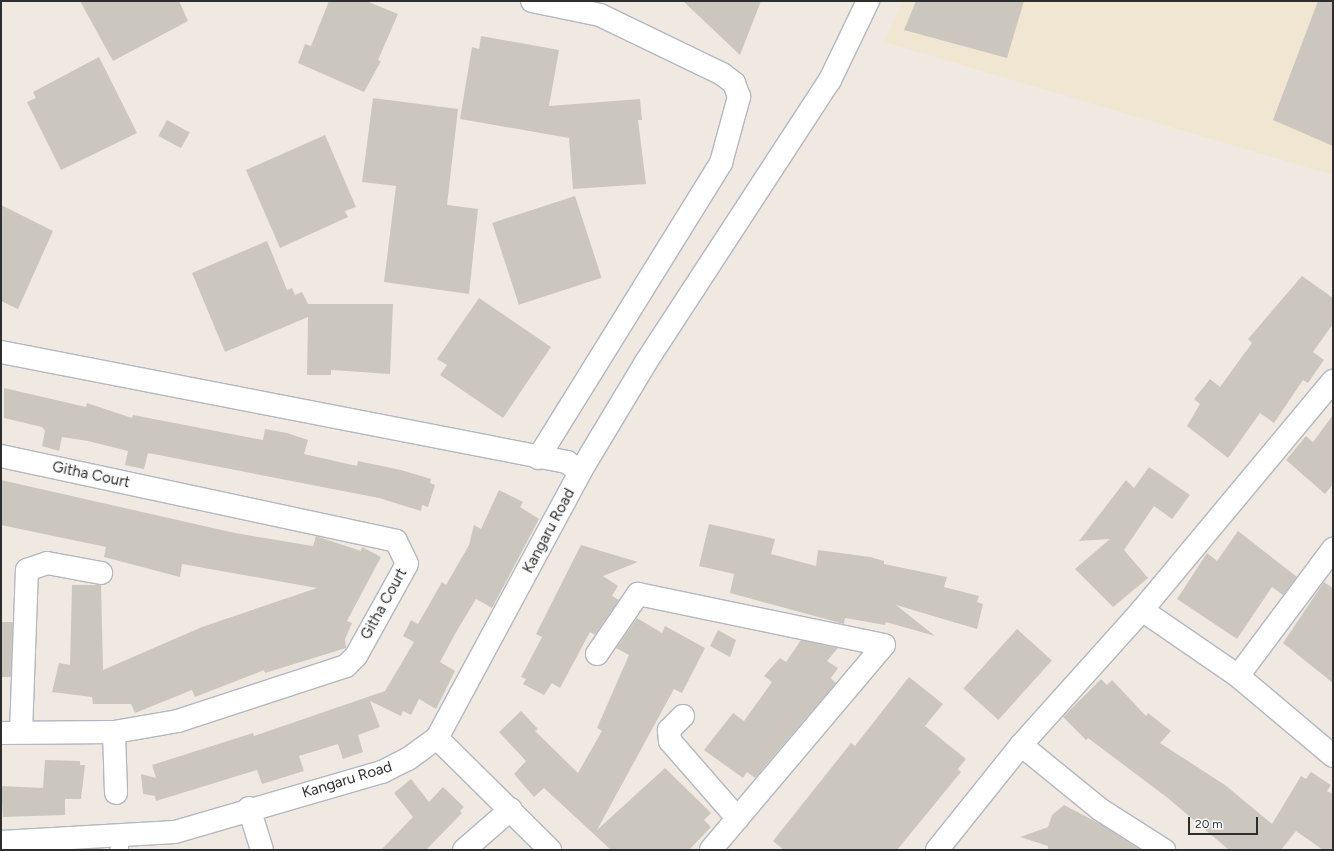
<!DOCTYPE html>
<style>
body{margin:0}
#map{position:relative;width:1334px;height:851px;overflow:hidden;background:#efe9e1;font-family:Figtree,sans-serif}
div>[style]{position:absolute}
.education>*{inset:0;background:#f0e6d1}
.building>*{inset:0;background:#cbc7bf;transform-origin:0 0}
.roads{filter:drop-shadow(1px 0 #b4b7c1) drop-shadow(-1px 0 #b4b7c1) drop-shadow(0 1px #b4b7c1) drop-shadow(0 -1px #b4b7c1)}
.service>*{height:13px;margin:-6.5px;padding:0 6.5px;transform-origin:6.5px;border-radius:6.5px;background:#fff}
.minor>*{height:22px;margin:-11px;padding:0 11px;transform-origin:11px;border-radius:11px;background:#fff}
.tertiary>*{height:22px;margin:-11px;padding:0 11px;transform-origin:11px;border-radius:11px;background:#fff}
span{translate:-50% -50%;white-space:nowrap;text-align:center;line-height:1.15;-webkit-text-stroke:3px #fff;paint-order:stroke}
.street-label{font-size:15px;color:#2e2e2e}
.frame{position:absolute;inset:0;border:2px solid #2e2e2e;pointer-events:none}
.scale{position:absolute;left:1188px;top:817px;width:70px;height:18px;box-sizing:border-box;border:2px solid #2e2e2e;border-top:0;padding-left:5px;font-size:12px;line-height:14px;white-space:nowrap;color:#2e2e2e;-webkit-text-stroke:3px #fff;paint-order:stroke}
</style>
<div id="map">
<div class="education">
<div style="clip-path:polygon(903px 1px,1333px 1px,1333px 175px,884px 42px)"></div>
</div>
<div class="building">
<div style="clip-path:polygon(80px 1px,179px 1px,188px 21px,113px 61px)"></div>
<div style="clip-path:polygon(329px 1px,366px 1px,398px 14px,378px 60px,381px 61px,364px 92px,298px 63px,305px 44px,311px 46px)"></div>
<div style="clip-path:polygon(683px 1px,761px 1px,740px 55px)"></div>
<div style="clip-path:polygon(916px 1px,1024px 1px,1007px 58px,904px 30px)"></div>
<div style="clip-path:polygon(1318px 1px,1333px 1px,1333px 146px,1273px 120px)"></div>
<div style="clip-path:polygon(481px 36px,559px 50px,549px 106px,640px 99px,642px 120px,638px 120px,646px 184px,573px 189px,569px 138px,460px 119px,472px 47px,479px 49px)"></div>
<div style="clip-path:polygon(99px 57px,137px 133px,61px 170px,27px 102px,36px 98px,33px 92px)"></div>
<div style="clip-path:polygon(373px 98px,458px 109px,447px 205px,478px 209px,469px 294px,384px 282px,396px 186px,362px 182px)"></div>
<div style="left:167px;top:120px;width:26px;height:18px;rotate:29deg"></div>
<div style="clip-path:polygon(325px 135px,356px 207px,345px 211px,348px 217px,280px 248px,246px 170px)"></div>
<div style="left:575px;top:196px;width:86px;height:87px;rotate:72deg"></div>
<div style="clip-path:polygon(1px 205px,53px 231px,18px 309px,1px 301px)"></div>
<div style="clip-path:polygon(267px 241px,287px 290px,292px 288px,295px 295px,302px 292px,308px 304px,393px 304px,390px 374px,331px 370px,331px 375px,307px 375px,308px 317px,225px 352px,192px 273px)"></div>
<div style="clip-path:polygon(1302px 276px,1333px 298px,1333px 324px,1313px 352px,1324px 360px,1308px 383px,1303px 380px,1274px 423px,1260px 413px,1228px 458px,1187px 426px,1200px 404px,1194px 399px,1210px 379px,1220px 387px,1252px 343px,1248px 339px)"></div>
<div style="clip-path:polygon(479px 298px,551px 347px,503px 418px,440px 375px,447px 365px,437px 359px)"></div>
<div style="clip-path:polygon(4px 388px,86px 407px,87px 403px,132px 418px,133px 415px,263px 440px,265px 429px,287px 433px,308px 440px,304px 454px,357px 466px,358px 461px,401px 470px,431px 479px,430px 483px,435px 485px,428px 507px,422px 505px,421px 511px,379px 498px,148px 453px,144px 469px,125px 465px,128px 451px,88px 441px,62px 437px,59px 451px,42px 446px,45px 431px,42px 427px,4px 418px)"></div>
<div style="clip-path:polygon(1333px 415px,1333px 484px,1325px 494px,1286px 460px,1306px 436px,1313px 442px)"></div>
<div style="clip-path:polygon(1149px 467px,1190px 495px,1172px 519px,1154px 506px,1124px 550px,1148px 578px,1113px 607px,1075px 569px,1110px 539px,1079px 541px,1126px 480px,1134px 488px)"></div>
<div style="clip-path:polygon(1px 480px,235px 533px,313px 546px,316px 536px,361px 551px,362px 547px,381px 557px,347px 621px,352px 623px,345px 639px,346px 648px,265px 673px,264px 670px,195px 697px,192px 690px,135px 713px,131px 704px,93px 704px,92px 697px,52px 692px,59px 663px,70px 665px,72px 585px,101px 585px,103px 670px,202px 627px,317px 588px,182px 564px,180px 577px,104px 557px,106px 547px,1px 525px)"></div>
<div style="clip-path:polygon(499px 490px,523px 502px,520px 507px,539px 519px,492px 608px,476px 599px,455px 634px,440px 662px,455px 671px,436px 709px,419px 699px,411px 715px,403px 711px,401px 716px,370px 701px,380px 727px,358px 735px,363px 752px,343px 759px,338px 744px,299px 756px,304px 771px,262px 784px,257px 770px,156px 801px,155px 796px,143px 794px,141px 774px,156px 778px,152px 765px,253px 733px,254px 736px,385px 691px,414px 642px,403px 636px,411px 620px,418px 624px,442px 582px,446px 585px,469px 545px,474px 525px,481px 529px)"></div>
<div style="clip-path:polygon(709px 524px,775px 539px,771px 554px,816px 566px,818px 550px,870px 557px,884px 561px,884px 564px,947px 577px,944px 587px,979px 596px,977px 602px,983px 604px,977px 629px,896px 605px,935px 636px,886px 622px,885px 625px,845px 618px,844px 624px,730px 593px,734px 574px,699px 566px)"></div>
<div style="clip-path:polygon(1238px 531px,1297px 577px,1283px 595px,1272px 587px,1237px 639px,1177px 599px,1207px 553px,1217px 561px)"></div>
<div style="clip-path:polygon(581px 545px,638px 562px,603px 576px,618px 586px,612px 596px,619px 600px,595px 635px,590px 632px,560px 688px,552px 683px,544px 695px,523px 684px,526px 679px,521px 677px,542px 637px,536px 634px)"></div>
<div style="clip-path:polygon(1324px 582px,1333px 588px,1333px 683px,1283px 643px)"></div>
<div style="clip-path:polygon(637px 618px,662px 633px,665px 626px,705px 648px,682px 693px,674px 689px,597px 830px,665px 768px,711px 813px,704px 820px,711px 827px,689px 850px,611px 850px,544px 788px,534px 797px,514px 774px,526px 761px,499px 732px,521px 711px,538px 729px,535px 731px,578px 773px,602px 731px,597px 728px,629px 655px,616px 648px)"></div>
<div style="clip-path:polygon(1px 622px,13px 622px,11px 677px,1px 677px)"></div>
<div style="left:1017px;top:629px;width:47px;height:80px;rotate:42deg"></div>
<div style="clip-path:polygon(718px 630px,736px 640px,730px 657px,710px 646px)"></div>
<div style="clip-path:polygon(801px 640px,838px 648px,827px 661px,838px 668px,831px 678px,836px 683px,755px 778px,747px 772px,743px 778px,704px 750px,733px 713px,744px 721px,772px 682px,764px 676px,780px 658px,786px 662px)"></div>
<div style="clip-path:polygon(909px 677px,943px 704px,925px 726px,966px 759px,958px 769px,961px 772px,897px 850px,784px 850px,773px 841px,851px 743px,855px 746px)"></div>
<div style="clip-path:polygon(1101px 679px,1107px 685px,1112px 680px,1146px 716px,1148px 713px,1171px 731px,1160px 743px,1225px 785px,1272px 824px,1301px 776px,1306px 779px,1311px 772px,1331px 785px,1327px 791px,1333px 794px,1333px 850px,1323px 850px,1296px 831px,1281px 850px,1229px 850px,1169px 799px,1088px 738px,1086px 740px,1063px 717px)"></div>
<div style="clip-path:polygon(45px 760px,80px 761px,80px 765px,85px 765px,81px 799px,65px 799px,65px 815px,3px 817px,1px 786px,43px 788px)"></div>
<div style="clip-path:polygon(411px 779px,429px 802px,443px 787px,464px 807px,460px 811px,462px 813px,426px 850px,381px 850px,413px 817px,394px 793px)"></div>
<div style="clip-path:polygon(1064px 805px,1102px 825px,1141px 850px,1048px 850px,1048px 846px,1020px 837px,1048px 827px,1052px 815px)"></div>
</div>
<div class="roads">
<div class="service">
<div style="left:116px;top:850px;width:6px;rotate:-31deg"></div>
<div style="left:121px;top:847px;width:11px;rotate:-100deg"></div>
</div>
<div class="minor">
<div style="left:532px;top:1px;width:69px;rotate:11.6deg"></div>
<div style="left:600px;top:15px;width:136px;rotate:25.8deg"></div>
<div style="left:722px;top:74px;width:15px;rotate:37deg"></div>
<div style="left:734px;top:83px;width:15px;rotate:70deg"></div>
<div style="left:739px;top:97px;width:68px;rotate:105.3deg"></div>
<div style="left:721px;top:163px;width:347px;rotate:121.8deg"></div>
<div style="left:1px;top:352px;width:577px;rotate:11deg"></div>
<div style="left:567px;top:462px;width:16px;rotate:38deg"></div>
<div style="left:580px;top:472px;width:128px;rotate:-59deg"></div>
<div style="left:646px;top:362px;width:337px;rotate:-56.9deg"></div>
<div style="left:830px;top:80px;width:88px;rotate:-64.3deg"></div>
<div style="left:1px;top:456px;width:404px;rotate:12.1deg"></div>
<div style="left:396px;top:541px;width:25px;rotate:64deg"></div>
<div style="left:407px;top:564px;width:105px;rotate:119deg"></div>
<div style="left:356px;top:656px;width:14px;rotate:135deg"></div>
<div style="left:346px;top:666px;width:177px;rotate:161.9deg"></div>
<div style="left:178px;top:721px;width:65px;rotate:170.2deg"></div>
<div style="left:114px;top:732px;width:113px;rotate:179.5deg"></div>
<div style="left:1142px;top:610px;width:116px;rotate:34.5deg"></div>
<div style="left:1238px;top:676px;width:124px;rotate:40.1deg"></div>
<div style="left:597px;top:654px;width:73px;rotate:-55.7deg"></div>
<div style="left:638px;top:594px;width:251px;rotate:11.7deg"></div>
<div style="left:884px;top:645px;width:268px;rotate:130.2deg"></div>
<div style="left:1238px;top:676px;width:159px;rotate:-53.2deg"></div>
<div style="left:683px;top:716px;width:20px;rotate:135deg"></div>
<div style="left:669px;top:730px;width:11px;rotate:85deg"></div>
<div style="left:670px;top:741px;width:103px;rotate:48.9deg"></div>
<div style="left:21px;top:732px;width:162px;rotate:-87.9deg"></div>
<div style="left:27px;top:570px;width:21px;rotate:-19deg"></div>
<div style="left:47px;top:563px;width:55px;rotate:10.5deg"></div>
<div style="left:114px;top:732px;width:61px;rotate:88.1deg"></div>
<div style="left:437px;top:738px;width:159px;rotate:44.7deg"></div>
<div style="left:1021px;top:745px;width:103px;rotate:39.1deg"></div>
<div style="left:1101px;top:810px;width:75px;rotate:32.4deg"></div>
<div style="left:249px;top:808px;width:44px;rotate:72.8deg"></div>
<div style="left:464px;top:850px;width:62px;rotate:-41.1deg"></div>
<div style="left:937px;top:850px;width:134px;rotate:-51.3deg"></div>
<div style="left:1021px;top:745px;width:181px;rotate:-48.1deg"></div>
<div style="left:1142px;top:610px;width:298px;rotate:-50.2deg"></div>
</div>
<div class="tertiary">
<div style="left:1px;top:842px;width:174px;rotate:-3.3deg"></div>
<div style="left:175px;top:832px;width:216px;rotate:-16.2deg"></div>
<div style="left:382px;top:772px;width:29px;rotate:-27deg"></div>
<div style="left:408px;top:759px;width:36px;rotate:-36deg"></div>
<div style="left:437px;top:738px;width:302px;rotate:-61.7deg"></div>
</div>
</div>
<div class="street-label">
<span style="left:91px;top:475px;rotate:12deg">Githa Court</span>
<span style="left:549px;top:531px;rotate:-62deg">Kangaru Road</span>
<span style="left:384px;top:604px;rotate:-61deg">Githa Court</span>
<span style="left:347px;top:780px;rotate:-17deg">Kangaru Road</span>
</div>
<div class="frame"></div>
<div class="scale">20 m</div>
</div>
